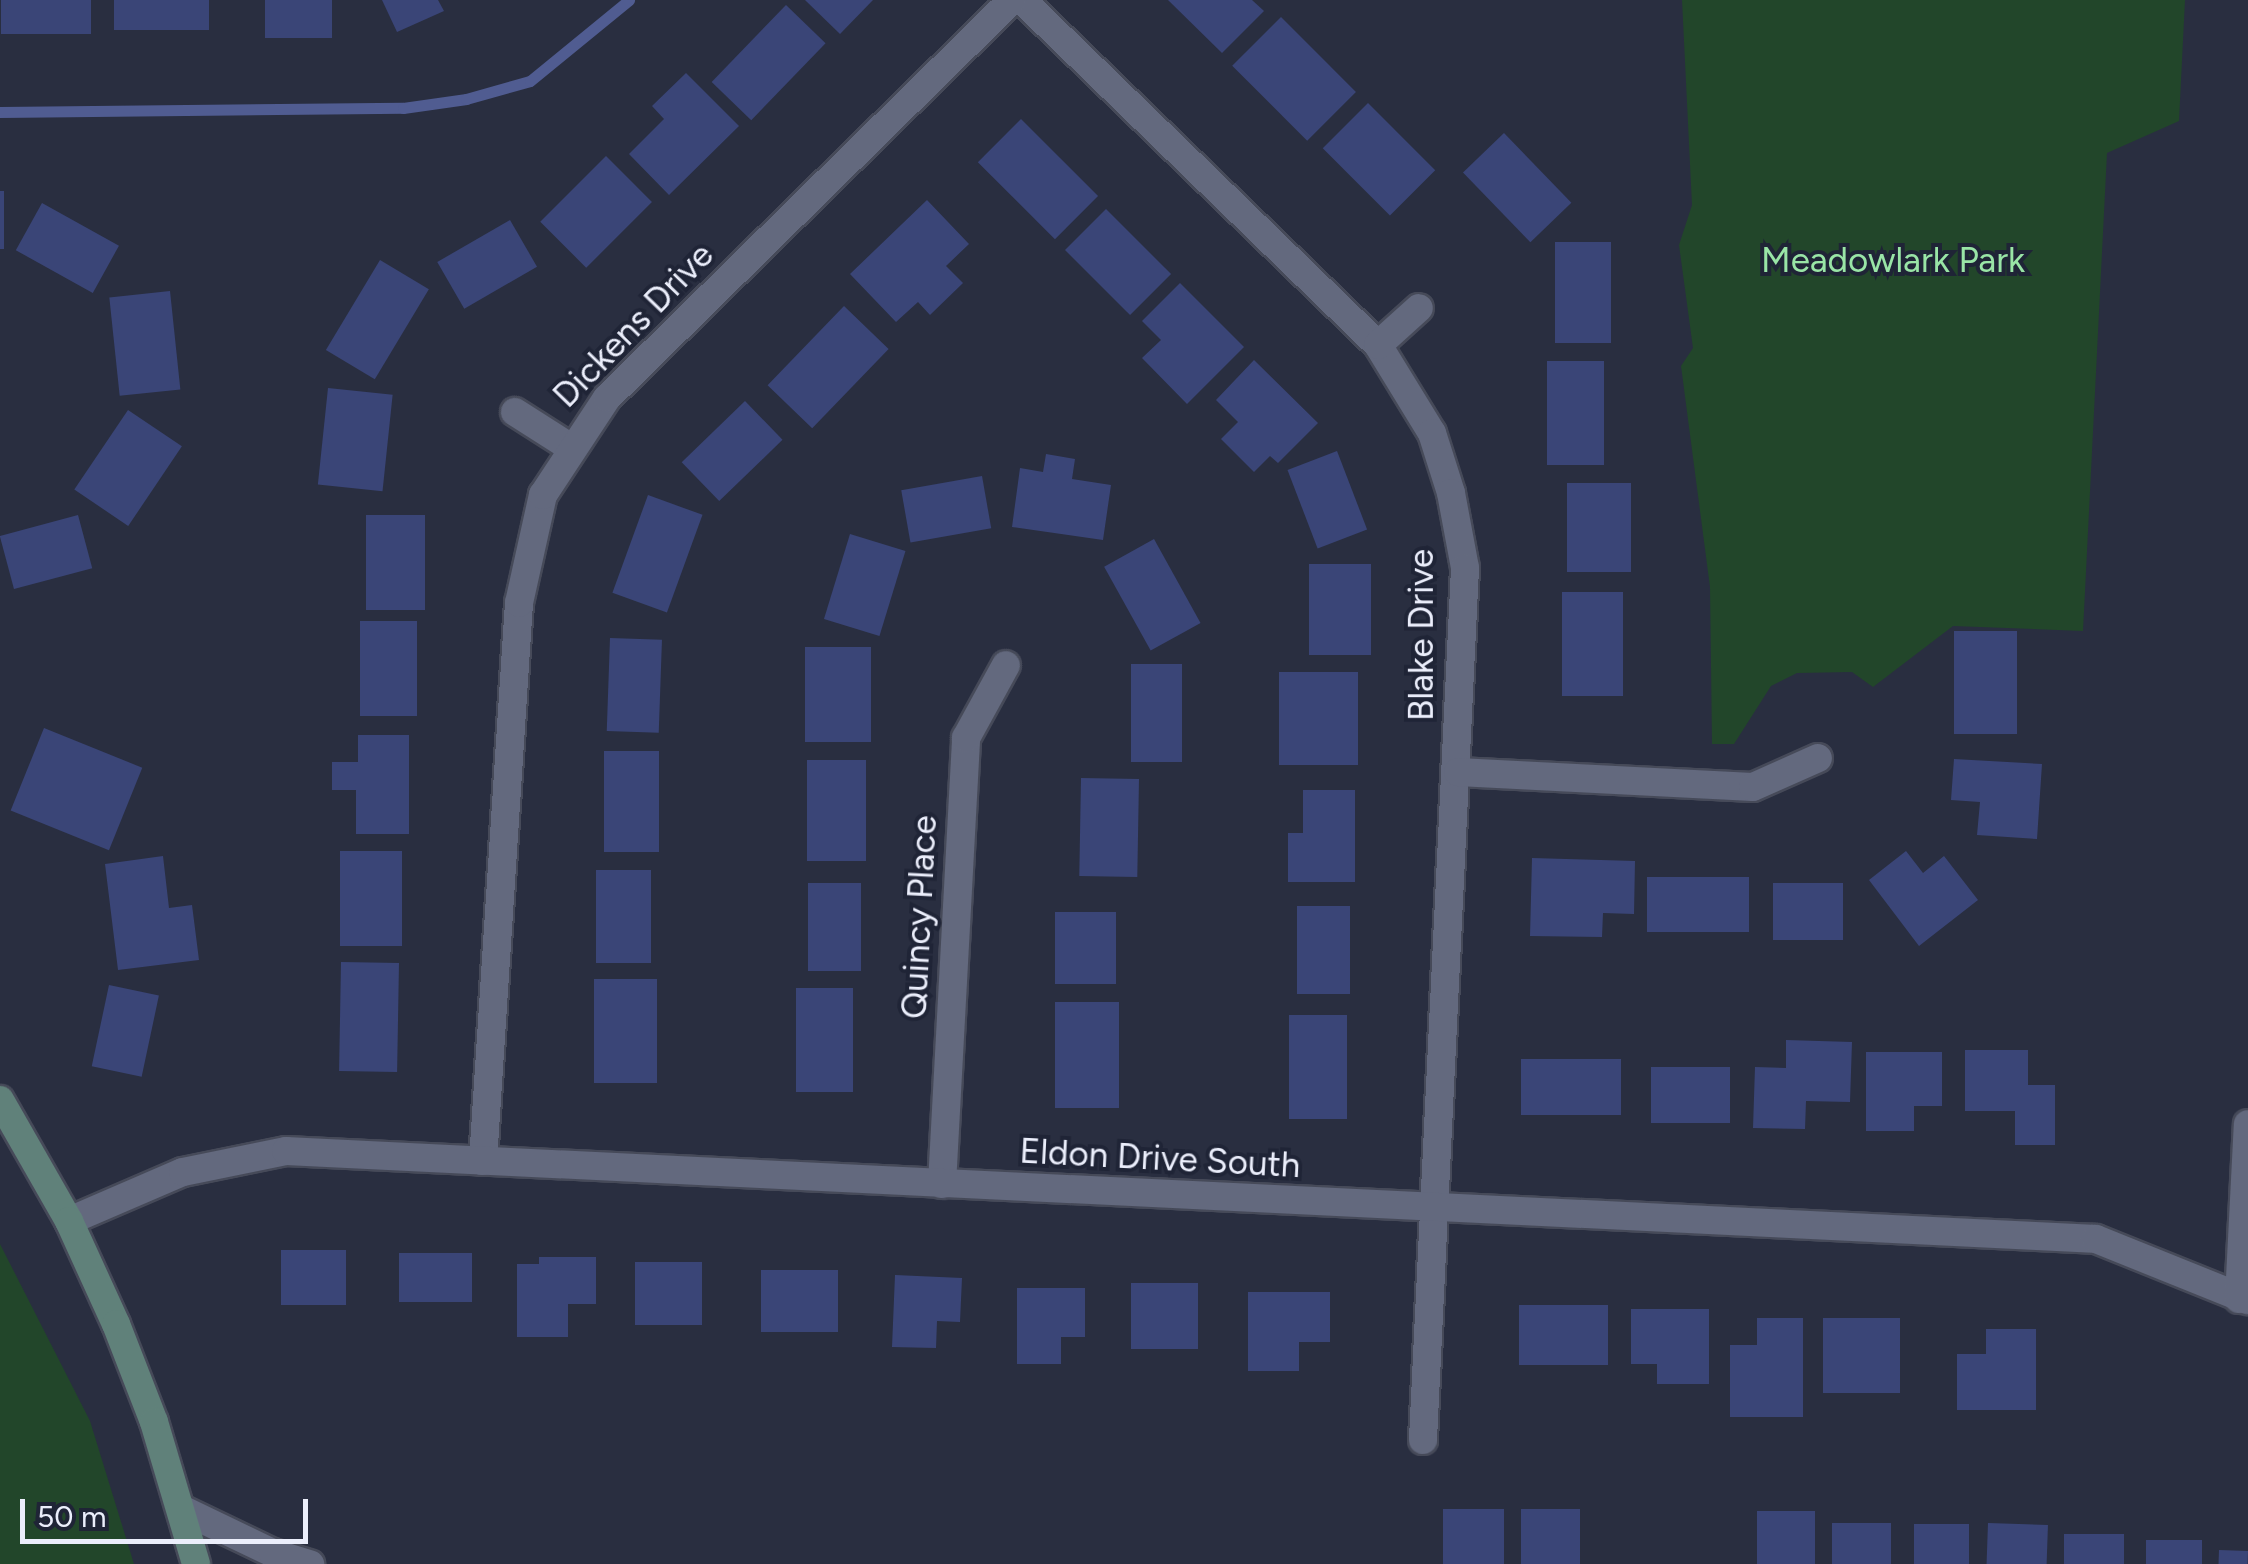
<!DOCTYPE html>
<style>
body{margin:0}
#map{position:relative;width:2248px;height:1564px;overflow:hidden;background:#292e40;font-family:Figtree,sans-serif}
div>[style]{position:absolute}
.green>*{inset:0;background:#22462a}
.stream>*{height:11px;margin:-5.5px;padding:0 5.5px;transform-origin:5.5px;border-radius:5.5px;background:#505c91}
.building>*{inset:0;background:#3a4577;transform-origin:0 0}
.roads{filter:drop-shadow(2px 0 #464a59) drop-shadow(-2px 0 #464a59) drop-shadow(0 2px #464a59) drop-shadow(0 -2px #464a59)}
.minor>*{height:28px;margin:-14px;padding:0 14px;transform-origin:14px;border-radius:14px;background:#63697e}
.secondary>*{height:28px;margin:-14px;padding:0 14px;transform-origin:14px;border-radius:14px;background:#60817a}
span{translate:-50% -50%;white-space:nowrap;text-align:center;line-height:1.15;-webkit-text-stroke:8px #1f2436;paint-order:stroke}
.park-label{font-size:35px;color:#99e5a6}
.street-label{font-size:35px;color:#ebeefb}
.scale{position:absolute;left:20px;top:1499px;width:288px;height:45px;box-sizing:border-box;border:5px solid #ebeefb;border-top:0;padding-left:12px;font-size:30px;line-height:35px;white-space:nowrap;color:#ebeefb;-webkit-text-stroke:8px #1f2436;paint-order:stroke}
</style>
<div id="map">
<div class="green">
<div style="clip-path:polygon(1682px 0,2185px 0,2179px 121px,2107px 153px,2083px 631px,1953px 626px,1873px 687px,1852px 672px,1797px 673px,1771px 686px,1734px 744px,1712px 744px,1710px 587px,1681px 366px,1693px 348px,1679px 245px,1692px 205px)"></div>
<div style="clip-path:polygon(0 1244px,90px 1421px,134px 1564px,0 1564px)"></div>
</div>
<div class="stream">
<div style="left:0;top:112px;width:403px;rotate:-0.6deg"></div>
<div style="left:403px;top:108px;width:64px;rotate:-8.1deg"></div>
<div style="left:466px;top:99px;width:66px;rotate:-15.7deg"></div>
<div style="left:530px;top:81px;width:128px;rotate:-39.3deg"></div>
</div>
<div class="building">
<div style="left:1px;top:0;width:90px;height:34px"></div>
<div style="left:114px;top:0;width:95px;height:30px"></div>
<div style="left:265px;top:0;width:67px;height:38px"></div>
<div style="clip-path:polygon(382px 0,438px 0,444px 11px,397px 32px)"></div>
<div style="clip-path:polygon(805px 0,873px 0,840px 34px)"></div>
<div style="clip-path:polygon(1168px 0,1252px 0,1264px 11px,1222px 53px)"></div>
<div style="left:786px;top:5px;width:55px;height:107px;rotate:44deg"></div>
<div style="left:1281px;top:17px;width:106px;height:69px;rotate:45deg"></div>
<div style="clip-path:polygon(686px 73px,739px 126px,669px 195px,629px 154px,664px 119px,652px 106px)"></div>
<div style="left:1368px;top:103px;width:95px;height:64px;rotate:45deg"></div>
<div style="left:1021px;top:119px;width:109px;height:61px;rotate:45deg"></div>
<div style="left:1504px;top:133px;width:97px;height:57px;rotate:46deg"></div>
<div style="left:606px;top:156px;width:65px;height:93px;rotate:45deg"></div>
<div style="left:0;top:191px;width:4px;height:58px"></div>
<div style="clip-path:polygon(927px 200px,969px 244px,946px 266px,963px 283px,930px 315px,918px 302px,896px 322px,850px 274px)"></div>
<div style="left:42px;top:203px;width:88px;height:54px;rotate:29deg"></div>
<div style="left:1106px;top:209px;width:92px;height:58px;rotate:45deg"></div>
<div style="left:510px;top:220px;width:54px;height:84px;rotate:60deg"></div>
<div style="left:1555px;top:242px;width:56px;height:101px"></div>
<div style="left:380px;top:260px;width:57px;height:105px;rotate:31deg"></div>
<div style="clip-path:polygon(1180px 283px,1244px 347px,1187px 404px,1142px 358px,1161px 340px,1142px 321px)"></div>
<div style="left:170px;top:291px;width:99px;height:61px;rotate:84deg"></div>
<div style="left:844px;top:306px;width:62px;height:110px;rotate:44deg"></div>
<div style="clip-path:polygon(1254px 360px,1318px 423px,1278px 463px,1270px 456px,1254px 472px,1221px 439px,1238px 422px,1216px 400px)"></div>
<div style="left:1547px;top:361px;width:57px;height:104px"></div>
<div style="left:328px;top:388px;width:65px;height:97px;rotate:6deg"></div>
<div style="left:745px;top:401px;width:54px;height:88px;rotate:46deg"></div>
<div style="left:128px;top:410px;width:65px;height:96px;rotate:34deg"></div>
<div style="left:1337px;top:451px;width:84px;height:53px;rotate:69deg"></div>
<div style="clip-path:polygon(1046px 454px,1075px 459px,1072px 479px,1111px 485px,1103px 540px,1012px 527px,1020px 468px,1043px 472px)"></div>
<div style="left:982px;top:476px;width:53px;height:82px;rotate:80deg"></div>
<div style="left:1567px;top:483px;width:64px;height:89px"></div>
<div style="left:648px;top:495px;width:58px;height:104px;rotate:20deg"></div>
<div style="left:78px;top:515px;width:55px;height:81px;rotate:75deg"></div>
<div style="left:366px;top:515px;width:59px;height:95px"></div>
<div style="left:850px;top:534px;width:58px;height:89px;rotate:17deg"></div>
<div style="left:1154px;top:539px;width:96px;height:57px;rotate:61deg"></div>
<div style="left:1309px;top:564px;width:62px;height:91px"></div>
<div style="left:1562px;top:592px;width:61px;height:104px"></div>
<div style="left:360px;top:621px;width:57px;height:95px"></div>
<div style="left:1954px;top:631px;width:63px;height:103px"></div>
<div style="left:610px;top:638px;width:52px;height:93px;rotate:2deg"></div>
<div style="left:805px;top:647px;width:66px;height:95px"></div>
<div style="left:1131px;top:664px;width:51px;height:98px"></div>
<div style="left:1279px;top:672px;width:79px;height:93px"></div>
<div style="left:44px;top:728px;width:106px;height:89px;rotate:22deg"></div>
<div style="clip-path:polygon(358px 735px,409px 735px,409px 834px,356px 834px,356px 790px,332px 790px,332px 762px,358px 762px)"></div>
<div style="left:604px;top:751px;width:55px;height:101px"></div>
<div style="clip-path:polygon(1954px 759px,2042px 764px,2037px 839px,1977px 835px,1980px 802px,1951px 800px)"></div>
<div style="left:807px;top:760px;width:59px;height:101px"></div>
<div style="left:1081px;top:778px;width:58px;height:98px;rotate:1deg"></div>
<div style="clip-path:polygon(1303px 790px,1355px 790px,1355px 882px,1288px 882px,1288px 833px,1303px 833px)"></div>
<div style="left:340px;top:851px;width:62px;height:95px"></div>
<div style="clip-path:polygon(1906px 851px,1923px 873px,1944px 856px,1978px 900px,1919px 946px,1869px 880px)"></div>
<div style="clip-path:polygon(163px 856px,169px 908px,192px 905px,199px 960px,118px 970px,105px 864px)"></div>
<div style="clip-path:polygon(1532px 858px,1635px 861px,1634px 914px,1603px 913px,1602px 937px,1530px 936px)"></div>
<div style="left:596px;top:870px;width:55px;height:93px"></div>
<div style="left:1647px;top:877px;width:102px;height:55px"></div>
<div style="left:808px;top:883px;width:53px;height:88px"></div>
<div style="left:1773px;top:883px;width:70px;height:57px"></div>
<div style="left:1297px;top:906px;width:53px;height:88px"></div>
<div style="left:1055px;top:912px;width:61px;height:72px"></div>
<div style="left:341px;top:962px;width:58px;height:109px;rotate:1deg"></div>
<div style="left:594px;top:979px;width:63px;height:104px"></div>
<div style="left:109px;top:985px;width:51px;height:83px;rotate:12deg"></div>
<div style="left:796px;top:988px;width:57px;height:104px"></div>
<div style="left:1055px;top:1002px;width:64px;height:106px"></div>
<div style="left:1289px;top:1015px;width:58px;height:104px"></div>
<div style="clip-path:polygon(1786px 1040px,1852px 1042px,1850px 1102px,1806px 1101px,1805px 1129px,1753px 1128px,1755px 1067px,1786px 1068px)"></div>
<div style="clip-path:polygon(1965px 1050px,2028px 1050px,2028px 1085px,2055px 1085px,2055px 1145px,2015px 1145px,2015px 1111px,1965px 1111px)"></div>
<div style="clip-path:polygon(1866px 1052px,1942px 1052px,1942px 1106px,1914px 1106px,1914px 1131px,1866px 1131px)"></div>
<div style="left:1521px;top:1059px;width:100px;height:56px"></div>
<div style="left:1651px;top:1067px;width:79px;height:56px"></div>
<div style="left:281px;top:1250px;width:65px;height:55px"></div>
<div style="left:399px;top:1253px;width:73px;height:49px"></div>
<div style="clip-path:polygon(539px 1257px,596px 1257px,596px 1304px,568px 1304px,568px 1337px,517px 1337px,517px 1264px,539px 1264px)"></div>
<div style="left:635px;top:1262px;width:67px;height:63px"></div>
<div style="left:761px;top:1270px;width:77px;height:62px"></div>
<div style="clip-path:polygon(895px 1275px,962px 1278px,960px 1322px,937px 1321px,936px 1348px,892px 1347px)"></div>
<div style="left:1131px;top:1283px;width:67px;height:66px"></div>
<div style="clip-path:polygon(1017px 1288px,1085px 1288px,1085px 1337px,1061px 1337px,1061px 1364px,1017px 1364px)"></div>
<div style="clip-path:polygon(1248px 1292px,1330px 1292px,1330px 1342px,1299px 1342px,1299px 1371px,1248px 1371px)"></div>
<div style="left:1519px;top:1305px;width:89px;height:60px"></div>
<div style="clip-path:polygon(1631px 1309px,1709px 1309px,1709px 1384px,1657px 1384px,1657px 1364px,1631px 1364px)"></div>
<div style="clip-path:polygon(1757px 1318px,1803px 1318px,1803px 1417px,1730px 1417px,1730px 1345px,1757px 1345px)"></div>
<div style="left:1823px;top:1318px;width:77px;height:75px"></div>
<div style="clip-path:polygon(1986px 1329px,2036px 1329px,2036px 1410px,1957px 1410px,1957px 1354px,1986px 1354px)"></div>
<div style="left:1443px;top:1509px;width:61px;height:55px"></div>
<div style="left:1521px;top:1509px;width:59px;height:55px"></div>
<div style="left:1757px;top:1511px;width:58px;height:53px"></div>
<div style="left:1832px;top:1523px;width:59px;height:41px"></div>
<div style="left:1988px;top:1523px;width:60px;height:41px;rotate:2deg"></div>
<div style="left:1914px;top:1524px;width:55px;height:40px"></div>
<div style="left:2064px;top:1534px;width:60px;height:30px"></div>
<div style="left:2146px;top:1540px;width:56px;height:24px"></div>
<div style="left:2219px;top:1550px;width:29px;height:14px;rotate:2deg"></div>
</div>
<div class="roads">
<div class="minor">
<div style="left:1022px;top:0;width:496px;rotate:44.1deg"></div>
<div style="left:1378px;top:345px;width:103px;rotate:58.5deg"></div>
<div style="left:1432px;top:433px;width:63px;rotate:72.4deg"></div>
<div style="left:1451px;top:493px;width:76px;rotate:79.4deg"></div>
<div style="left:1465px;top:568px;width:873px;rotate:92.76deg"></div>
<div style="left:1378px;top:345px;width:55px;rotate:-42.1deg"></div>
<div style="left:515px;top:412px;width:65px;rotate:32.5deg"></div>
<div style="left:1458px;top:772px;width:295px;rotate:2.9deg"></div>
<div style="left:1753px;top:787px;width:71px;rotate:-24deg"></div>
<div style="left:483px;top:1161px;width:559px;rotate:-86.31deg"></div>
<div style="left:519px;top:603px;width:111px;rotate:-77.5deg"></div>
<div style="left:543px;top:495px;width:116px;rotate:-56.6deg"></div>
<div style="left:607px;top:398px;width:568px;rotate:-44.5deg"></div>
<div style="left:942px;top:1184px;width:447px;rotate:-86.9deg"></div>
<div style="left:966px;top:738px;width:83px;rotate:-61.3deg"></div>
<div style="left:69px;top:1221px;width:124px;rotate:-23.3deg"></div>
<div style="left:183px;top:1172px;width:105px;rotate:-11.5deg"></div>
<div style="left:286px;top:1151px;width:1812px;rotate:2.78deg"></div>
<div style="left:2096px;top:1239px;width:164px;rotate:21.9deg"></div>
<div style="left:2239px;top:1299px;width:175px;rotate:-87.1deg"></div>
<div style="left:181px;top:1509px;width:102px;rotate:25.6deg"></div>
<div style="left:273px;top:1553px;width:39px;rotate:17deg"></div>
</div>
<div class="secondary">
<div style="left:0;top:1100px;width:139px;rotate:60.3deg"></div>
<div style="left:69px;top:1221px;width:113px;rotate:65.5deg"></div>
<div style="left:116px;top:1324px;width:105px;rotate:68.8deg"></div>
<div style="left:154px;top:1422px;width:148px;rotate:73.5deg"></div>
</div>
</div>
<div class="park-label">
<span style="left:1893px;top:260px">Meadowlark Park</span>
</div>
<div class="street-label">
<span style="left:633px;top:325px;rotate:-46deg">Dickens Drive</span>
<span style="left:1421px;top:635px;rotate:-90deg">Blake Drive</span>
<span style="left:919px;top:917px;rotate:-87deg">Quincy Place</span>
<span style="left:1160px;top:1158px;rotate:3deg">Eldon Drive South</span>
</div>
<div class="scale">50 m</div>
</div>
